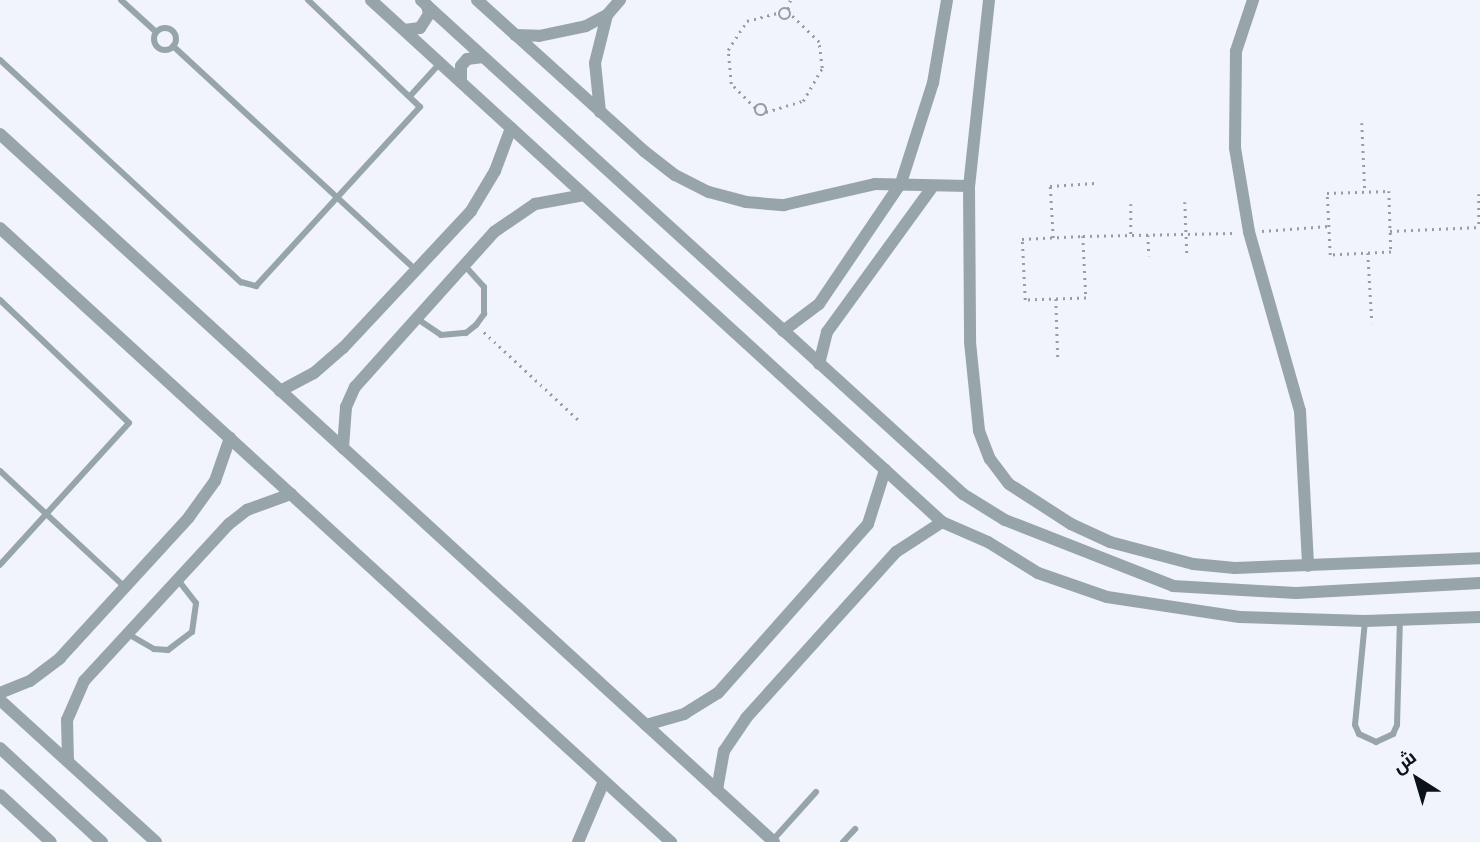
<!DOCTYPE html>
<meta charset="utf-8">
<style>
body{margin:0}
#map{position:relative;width:1480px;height:842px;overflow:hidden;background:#f1f4fa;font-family:"Fira Sans Condensed",Cairo,sans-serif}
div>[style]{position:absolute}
.path>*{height:2.5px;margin-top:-1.25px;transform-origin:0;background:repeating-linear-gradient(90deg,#989da3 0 2px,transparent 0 7px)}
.path>.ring{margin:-1.25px;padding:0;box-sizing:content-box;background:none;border:2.5px solid #989da3;border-radius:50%}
.lane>*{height:6px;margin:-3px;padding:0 3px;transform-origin:3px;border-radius:3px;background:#97a5ab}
.lane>.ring{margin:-3px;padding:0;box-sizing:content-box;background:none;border:6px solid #97a5ab;border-radius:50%}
.street>*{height:12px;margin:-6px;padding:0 6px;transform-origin:6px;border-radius:6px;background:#97a5ab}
span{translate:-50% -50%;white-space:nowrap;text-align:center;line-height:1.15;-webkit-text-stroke:5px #f1f4fa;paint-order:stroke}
.north{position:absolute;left:1382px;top:744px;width:70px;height:70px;-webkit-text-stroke:5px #f1f4fa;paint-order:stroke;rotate:323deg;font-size:19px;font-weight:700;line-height:28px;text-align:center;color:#0c121a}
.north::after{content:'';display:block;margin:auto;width:24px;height:32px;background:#0c121a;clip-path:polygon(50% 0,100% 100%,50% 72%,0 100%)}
</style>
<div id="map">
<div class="path">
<div class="ring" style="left:779px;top:8px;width:9.5px;height:9.5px"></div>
<div style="left:788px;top:9px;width:9px;rotate:-77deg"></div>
<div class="ring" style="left:755.5px;top:104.5px;width:8.5px;height:8.5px"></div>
<div style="left:755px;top:108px;width:34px;rotate:-135deg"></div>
<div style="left:731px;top:84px;width:34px;rotate:-95deg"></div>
<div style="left:728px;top:50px;width:35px;rotate:-57deg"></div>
<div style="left:747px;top:21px;width:34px;rotate:-15deg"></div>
<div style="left:766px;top:112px;width:39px;rotate:-17deg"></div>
<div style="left:803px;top:101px;width:38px;rotate:-60deg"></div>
<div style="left:822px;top:68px;width:26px;rotate:-97deg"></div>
<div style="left:819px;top:42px;width:39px;rotate:-136deg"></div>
<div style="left:1362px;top:123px;width:69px;rotate:87.5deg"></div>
<div style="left:1389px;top:191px;width:61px;rotate:88.1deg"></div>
<div style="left:1391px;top:252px;width:61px;rotate:177.2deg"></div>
<div style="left:1330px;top:255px;width:62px;rotate:-92.8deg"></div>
<div style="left:1327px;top:193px;width:62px;rotate:-1.8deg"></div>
<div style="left:1479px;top:194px;width:31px;rotate:90deg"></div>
<div style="left:1185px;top:202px;width:53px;rotate:87.8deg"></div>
<div style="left:1131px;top:204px;width:31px;rotate:90deg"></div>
<div style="left:1262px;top:231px;width:66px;rotate:-4.3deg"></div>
<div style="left:1390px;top:231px;width:90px;rotate:-2.5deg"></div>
<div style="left:1148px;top:235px;width:21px;rotate:87deg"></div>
<div style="left:1083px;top:236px;width:62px;rotate:87.2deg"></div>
<div style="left:1086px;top:298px;width:61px;rotate:178.1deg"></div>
<div style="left:1025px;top:300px;width:61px;rotate:-92.8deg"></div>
<div style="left:1022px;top:239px;width:61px;rotate:-2.8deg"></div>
<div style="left:1083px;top:236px;width:151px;rotate:-1.1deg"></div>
<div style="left:1053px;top:238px;width:52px;rotate:-93.3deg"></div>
<div style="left:1050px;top:186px;width:45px;rotate:-3.8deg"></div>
<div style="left:1368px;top:253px;width:70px;rotate:86.7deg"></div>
<div style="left:1056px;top:299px;width:61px;rotate:88.1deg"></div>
<div style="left:484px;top:332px;width:132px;rotate:42.9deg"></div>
</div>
<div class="lane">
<div style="left:121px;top:0;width:46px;rotate:42.4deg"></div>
<div class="ring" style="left:154px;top:28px;width:16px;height:16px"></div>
<div style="left:173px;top:46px;width:330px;rotate:42.7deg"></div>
<div style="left:0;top:60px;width:328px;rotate:42.7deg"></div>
<div style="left:241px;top:282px;width:16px;rotate:15deg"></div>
<div style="left:256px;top:286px;width:243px;rotate:-47.5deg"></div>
<div style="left:420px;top:107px;width:155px;rotate:-136.3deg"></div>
<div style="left:411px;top:95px;width:43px;rotate:-47.8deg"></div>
<div style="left:0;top:300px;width:178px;rotate:43.6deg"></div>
<div style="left:129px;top:423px;width:192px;rotate:132.3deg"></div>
<div style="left:416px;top:318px;width:30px;rotate:34deg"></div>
<div style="left:441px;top:335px;width:25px;rotate:-5deg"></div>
<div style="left:466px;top:333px;width:13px;rotate:-39deg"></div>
<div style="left:476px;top:325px;width:14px;rotate:-54deg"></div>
<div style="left:484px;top:314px;width:27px;rotate:-90deg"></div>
<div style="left:484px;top:287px;width:30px;rotate:-132deg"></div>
<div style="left:0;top:471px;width:171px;rotate:42.9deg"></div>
<div style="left:1365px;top:621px;width:104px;rotate:95.5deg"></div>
<div style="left:1355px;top:725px;width:10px;rotate:66deg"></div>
<div style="left:1359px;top:734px;width:19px;rotate:25deg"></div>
<div style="left:1376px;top:742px;width:19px;rotate:-25deg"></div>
<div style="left:1393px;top:734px;width:10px;rotate:-66deg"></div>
<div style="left:1397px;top:725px;width:105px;rotate:-88.4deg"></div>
<div style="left:128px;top:634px;width:30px;rotate:30deg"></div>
<div style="left:154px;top:649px;width:14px;rotate:4deg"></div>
<div style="left:168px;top:650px;width:30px;rotate:-37deg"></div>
<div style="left:192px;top:632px;width:29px;rotate:-82deg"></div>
<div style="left:196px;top:603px;width:29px;rotate:-128deg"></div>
<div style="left:772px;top:841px;width:66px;rotate:-48.1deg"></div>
<div style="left:843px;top:842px;width:18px;rotate:-47deg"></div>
</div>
<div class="street">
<div style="left:371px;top:0;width:774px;rotate:42.43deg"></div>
<div style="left:942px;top:522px;width:50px;rotate:23.5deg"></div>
<div style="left:988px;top:542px;width:59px;rotate:31.8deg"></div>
<div style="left:1038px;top:573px;width:73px;rotate:19.2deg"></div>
<div style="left:1107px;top:597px;width:134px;rotate:8.6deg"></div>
<div style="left:1240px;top:617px;width:125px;rotate:1.8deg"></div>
<div style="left:1365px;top:621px;width:115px;rotate:-2deg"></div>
<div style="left:421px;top:0;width:733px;rotate:42.35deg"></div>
<div style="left:963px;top:494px;width:49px;rotate:31.8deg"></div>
<div style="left:1005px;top:520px;width:180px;rotate:21.4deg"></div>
<div style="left:1173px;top:586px;width:123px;rotate:3.3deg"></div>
<div style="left:1296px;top:593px;width:184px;rotate:-3.1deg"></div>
<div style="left:477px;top:0;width:225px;rotate:42.1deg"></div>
<div style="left:644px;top:151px;width:39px;rotate:38deg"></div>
<div style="left:675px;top:175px;width:38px;rotate:27deg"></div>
<div style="left:709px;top:192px;width:38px;rotate:15deg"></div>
<div style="left:746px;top:202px;width:38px;rotate:5deg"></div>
<div style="left:784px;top:205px;width:93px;rotate:-13deg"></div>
<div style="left:875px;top:184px;width:94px;rotate:1.2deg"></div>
<div style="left:989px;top:0;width:187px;rotate:96.1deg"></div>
<div style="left:969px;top:186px;width:156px;rotate:89.6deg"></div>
<div style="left:970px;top:342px;width:89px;rotate:84.2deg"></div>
<div style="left:979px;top:431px;width:30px;rotate:69deg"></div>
<div style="left:990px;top:459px;width:31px;rotate:53deg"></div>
<div style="left:1009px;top:484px;width:74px;rotate:32.8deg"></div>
<div style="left:1071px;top:524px;width:43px;rotate:24.8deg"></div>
<div style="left:1110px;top:542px;width:86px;rotate:14.8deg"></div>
<div style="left:1193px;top:564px;width:42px;rotate:5.4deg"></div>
<div style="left:1235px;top:568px;width:245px;rotate:-2.3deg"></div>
<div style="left:1253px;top:0;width:54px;rotate:108.4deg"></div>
<div style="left:1236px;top:51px;width:97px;rotate:90.6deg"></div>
<div style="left:1235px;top:148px;width:85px;rotate:80.5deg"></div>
<div style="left:1249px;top:232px;width:186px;rotate:74.1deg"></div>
<div style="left:1300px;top:411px;width:155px;rotate:87deg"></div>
<div style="left:404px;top:30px;width:16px;rotate:-7deg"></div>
<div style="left:420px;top:28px;width:17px;rotate:-57deg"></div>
<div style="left:429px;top:14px;width:9px;rotate:-103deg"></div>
<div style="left:515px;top:35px;width:24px;rotate:2deg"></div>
<div style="left:539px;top:36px;width:48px;rotate:-12deg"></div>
<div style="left:586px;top:26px;width:24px;rotate:-28deg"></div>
<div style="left:607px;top:15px;width:20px;rotate:-49deg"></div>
<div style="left:461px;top:82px;width:16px;rotate:-90deg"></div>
<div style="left:461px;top:66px;width:9px;rotate:-49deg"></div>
<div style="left:467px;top:59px;width:16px;rotate:-7deg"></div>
<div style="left:600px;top:112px;width:49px;rotate:-95.8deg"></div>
<div style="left:595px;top:63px;width:49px;rotate:-76deg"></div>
<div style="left:0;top:134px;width:1049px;rotate:42.45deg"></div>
<div style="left:0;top:228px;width:910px;rotate:42.46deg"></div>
<div style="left:783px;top:331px;width:45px;rotate:-36.9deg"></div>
<div style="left:819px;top:304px;width:146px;rotate:-55.9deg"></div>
<div style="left:901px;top:183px;width:105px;rotate:-72.3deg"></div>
<div style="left:933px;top:83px;width:84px;rotate:-80.4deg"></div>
<div style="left:819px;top:364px;width:33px;rotate:-76deg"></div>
<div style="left:827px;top:332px;width:177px;rotate:-54deg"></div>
<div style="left:280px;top:391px;width:38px;rotate:-28deg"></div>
<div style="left:314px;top:373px;width:38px;rotate:-41deg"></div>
<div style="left:343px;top:348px;width:187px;rotate:-46.9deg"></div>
<div style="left:471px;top:211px;width:47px;rotate:-59deg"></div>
<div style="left:495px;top:171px;width:46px;rotate:-69.6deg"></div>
<div style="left:343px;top:448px;width:41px;rotate:-85.8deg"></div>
<div style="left:346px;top:407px;width:22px;rotate:-66deg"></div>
<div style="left:355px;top:387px;width:208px;rotate:-48.1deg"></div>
<div style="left:494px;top:232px;width:50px;rotate:-34.3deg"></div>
<div style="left:535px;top:204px;width:50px;rotate:-10.4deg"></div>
<div style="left:0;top:693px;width:32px;rotate:-22deg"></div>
<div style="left:30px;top:681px;width:38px;rotate:-37deg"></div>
<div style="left:60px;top:658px;width:191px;rotate:-47.5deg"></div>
<div style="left:189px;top:517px;width:44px;rotate:-54.2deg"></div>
<div style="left:215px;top:481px;width:46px;rotate:-70.8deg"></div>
<div style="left:0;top:700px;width:211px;rotate:42.3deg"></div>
<div style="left:646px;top:725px;width:40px;rotate:-16deg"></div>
<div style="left:684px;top:714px;width:40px;rotate:-32deg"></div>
<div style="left:718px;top:693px;width:226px;rotate:-48.4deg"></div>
<div style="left:868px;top:524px;width:57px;rotate:-72.5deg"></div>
<div style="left:0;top:748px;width:139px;rotate:42.7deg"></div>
<div style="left:68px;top:761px;width:41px;rotate:-91.4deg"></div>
<div style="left:67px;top:720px;width:43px;rotate:-66.4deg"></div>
<div style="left:84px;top:681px;width:214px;rotate:-47.3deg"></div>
<div style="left:229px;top:524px;width:23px;rotate:-38deg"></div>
<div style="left:247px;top:510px;width:47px;rotate:-20deg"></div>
<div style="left:717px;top:790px;width:40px;rotate:-80deg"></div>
<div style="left:724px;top:751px;width:40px;rotate:-56deg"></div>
<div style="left:746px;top:718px;width:224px;rotate:-47.9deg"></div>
<div style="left:896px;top:552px;width:55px;rotate:-33.1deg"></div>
<div style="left:0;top:795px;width:69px;rotate:42.7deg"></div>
<div style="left:578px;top:842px;width:66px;rotate:-66.9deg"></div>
</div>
<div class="north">ش</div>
</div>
